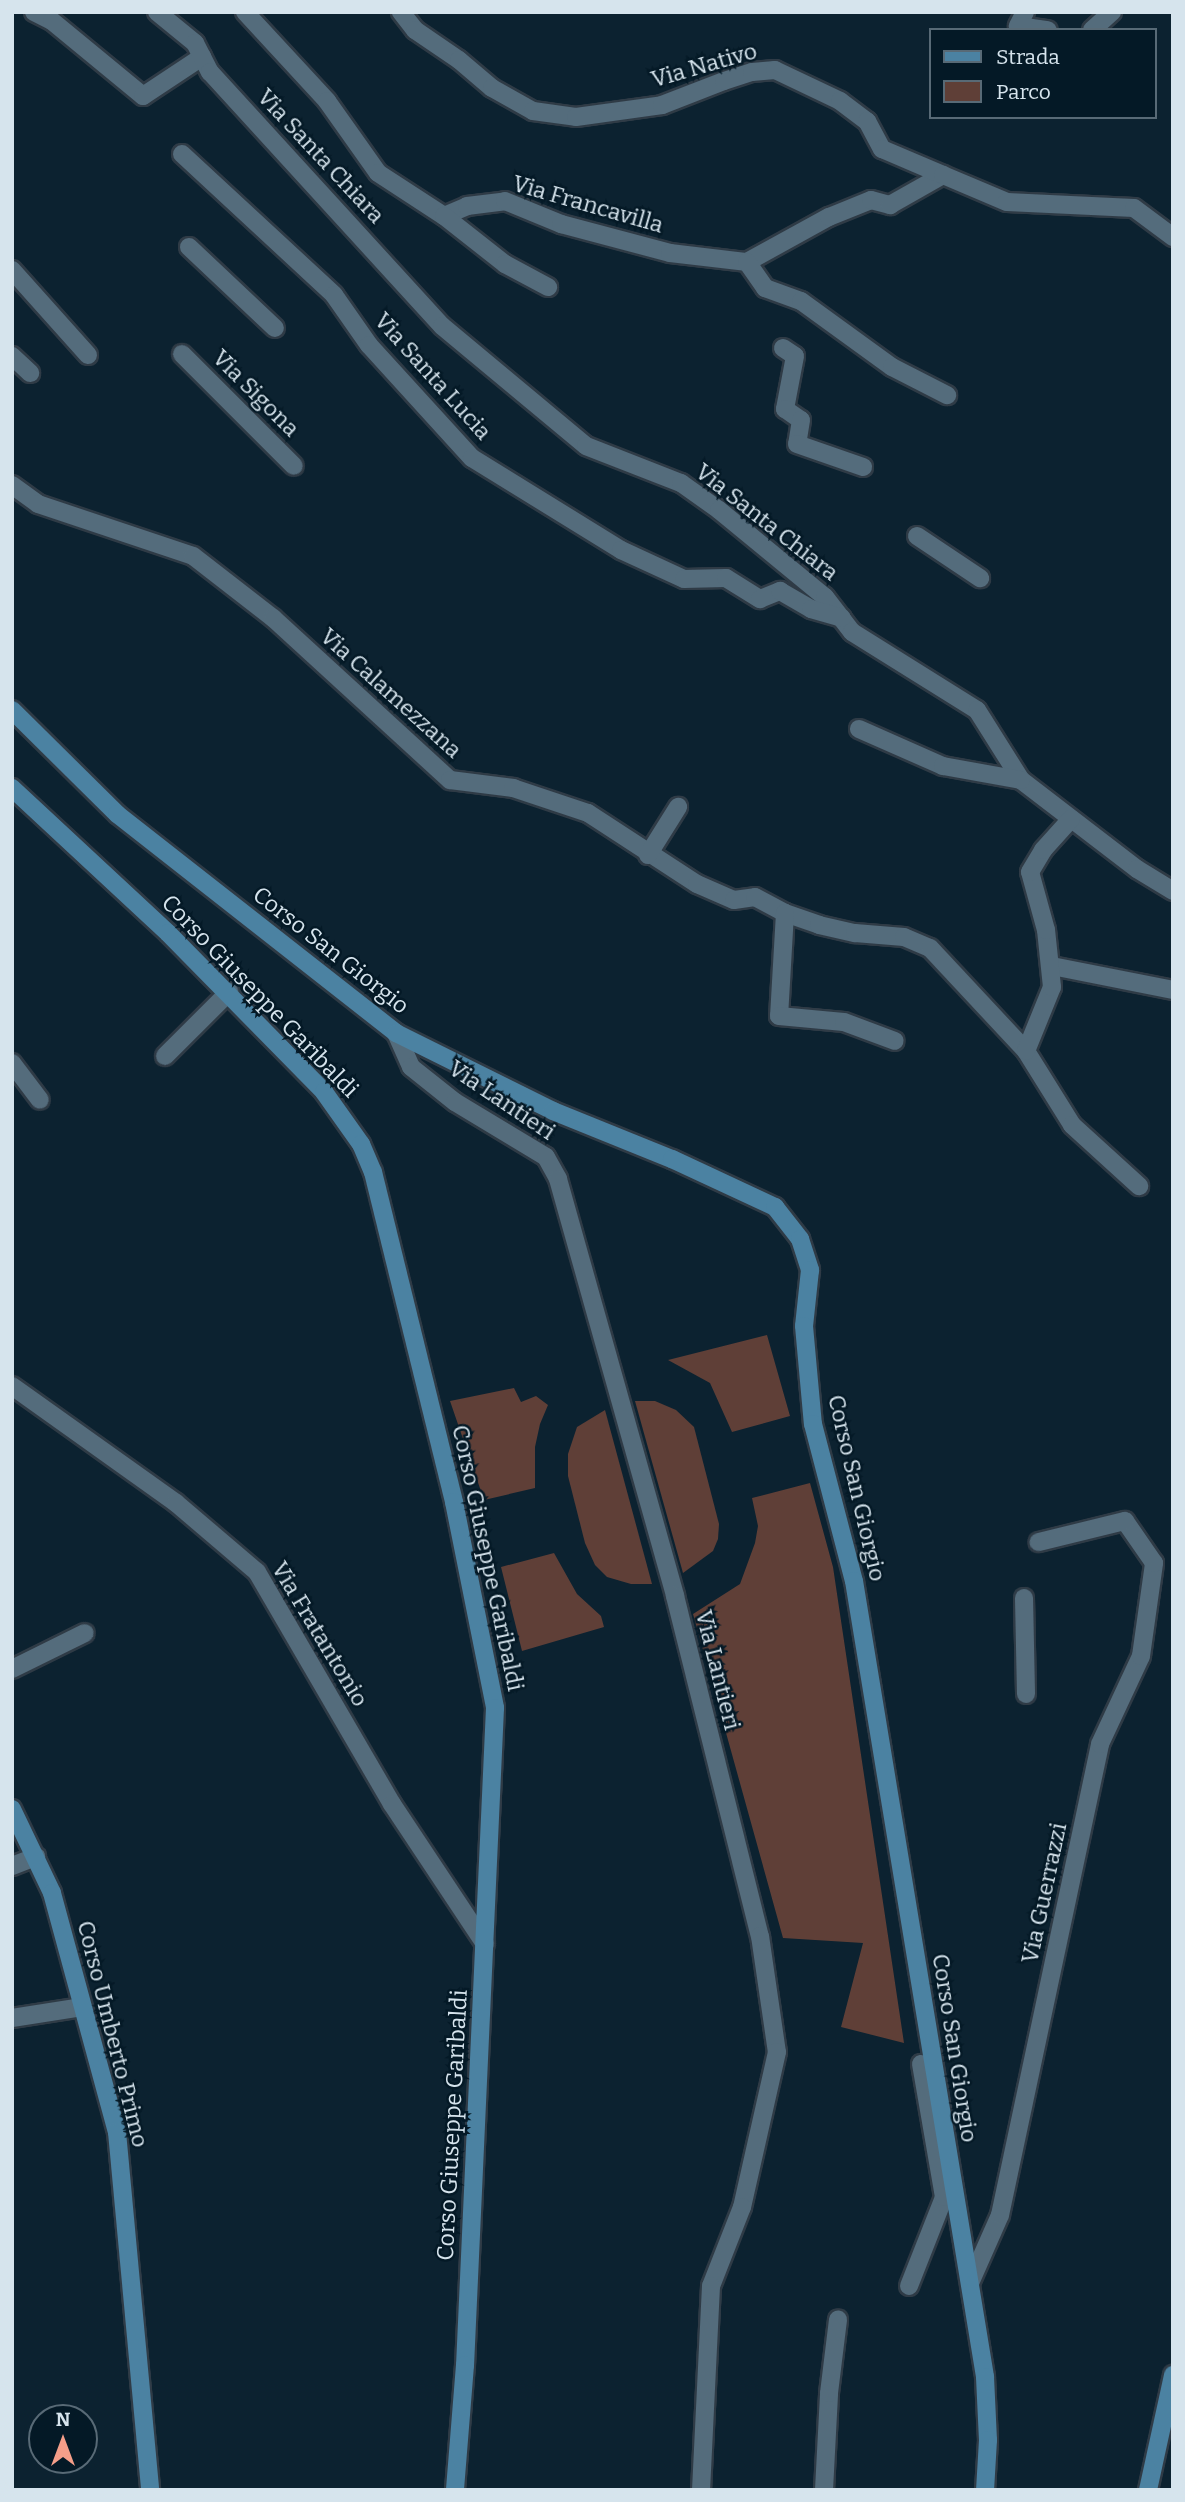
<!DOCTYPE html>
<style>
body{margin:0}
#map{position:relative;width:1185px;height:2502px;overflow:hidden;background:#0c2230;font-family:Bitter,serif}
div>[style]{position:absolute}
.green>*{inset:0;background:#5f3f37}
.roads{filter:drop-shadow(2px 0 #2f3b46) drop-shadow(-2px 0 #2f3b46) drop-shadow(0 2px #2f3b46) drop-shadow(0 -2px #2f3b46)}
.street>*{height:18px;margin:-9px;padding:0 9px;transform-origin:9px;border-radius:9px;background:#546c7c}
.secondary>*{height:18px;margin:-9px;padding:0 9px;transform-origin:9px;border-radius:9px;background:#4b82a2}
span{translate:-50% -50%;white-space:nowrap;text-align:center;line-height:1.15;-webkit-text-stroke:5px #041926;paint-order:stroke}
.street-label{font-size:23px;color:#d6e4ed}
.frame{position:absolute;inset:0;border:14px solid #d6e4ed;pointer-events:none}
.legend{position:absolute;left:929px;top:28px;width:228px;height:91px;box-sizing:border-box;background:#041926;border:2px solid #586a76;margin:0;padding:9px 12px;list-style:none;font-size:21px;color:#d6e4ed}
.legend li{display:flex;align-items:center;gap:14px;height:35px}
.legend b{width:35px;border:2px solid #586a76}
.north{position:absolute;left:28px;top:2404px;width:70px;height:70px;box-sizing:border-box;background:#041926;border:2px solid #586a76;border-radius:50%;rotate:0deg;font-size:19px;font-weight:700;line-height:28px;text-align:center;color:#d6e4ed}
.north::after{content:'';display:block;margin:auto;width:24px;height:32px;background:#f49e89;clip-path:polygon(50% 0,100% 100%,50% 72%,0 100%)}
</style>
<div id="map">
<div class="green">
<div style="clip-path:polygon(767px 1335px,790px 1416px,732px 1432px,710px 1383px,668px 1360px)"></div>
<div style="clip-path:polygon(514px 1388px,521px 1402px,536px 1396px,548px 1405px,540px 1424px,535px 1447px,535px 1488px,484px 1500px,450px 1401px)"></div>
<div style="clip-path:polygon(635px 1401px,655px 1401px,676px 1410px,694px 1427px,719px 1524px,718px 1539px,713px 1551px,683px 1573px)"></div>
<div style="clip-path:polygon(605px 1410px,652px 1584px,631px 1584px,607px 1577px,595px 1565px,585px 1543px,568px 1476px,568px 1454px,577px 1427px)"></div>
<div style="clip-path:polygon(810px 1483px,833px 1567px,904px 2043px,841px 2027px,863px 1943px,783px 1938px,693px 1614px,740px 1584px,755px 1543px,758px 1526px,752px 1498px)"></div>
<div style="clip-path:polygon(554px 1553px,577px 1594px,601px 1616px,604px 1627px,522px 1651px,501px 1567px)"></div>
</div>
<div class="roads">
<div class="street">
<div style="left:34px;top:12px;width:20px;rotate:27deg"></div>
<div style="left:52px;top:21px;width:118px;rotate:39.5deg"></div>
<div style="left:143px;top:96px;width:71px;rotate:-33.5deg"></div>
<div style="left:157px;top:12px;width:49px;rotate:39.2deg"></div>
<div style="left:195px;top:43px;width:33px;rotate:63deg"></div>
<div style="left:210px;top:72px;width:344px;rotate:47.6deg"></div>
<div style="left:442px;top:326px;width:187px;rotate:39.8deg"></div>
<div style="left:586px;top:446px;width:102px;rotate:21.3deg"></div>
<div style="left:681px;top:483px;width:47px;rotate:35.4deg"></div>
<div style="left:719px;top:510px;width:137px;rotate:39.4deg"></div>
<div style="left:825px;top:597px;width:44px;rotate:52.4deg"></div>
<div style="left:852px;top:632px;width:147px;rotate:32deg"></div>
<div style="left:977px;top:710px;width:83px;rotate:57.8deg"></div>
<div style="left:1021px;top:780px;width:146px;rotate:37.5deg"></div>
<div style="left:1137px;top:869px;width:42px;rotate:31.4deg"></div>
<div style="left:245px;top:12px;width:121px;rotate:47.3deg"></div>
<div style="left:327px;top:101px;width:88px;rotate:54.7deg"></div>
<div style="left:378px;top:173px;width:79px;rotate:33.1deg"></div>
<div style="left:444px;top:216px;width:25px;rotate:-23deg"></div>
<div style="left:467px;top:206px;width:38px;rotate:-7deg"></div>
<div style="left:505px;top:201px;width:61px;rotate:22.3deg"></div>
<div style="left:561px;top:224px;width:113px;rotate:14.9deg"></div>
<div style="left:670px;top:253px;width:78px;rotate:6.7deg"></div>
<div style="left:747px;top:262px;width:94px;rotate:-28.8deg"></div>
<div style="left:829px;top:217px;width:45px;rotate:-22deg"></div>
<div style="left:871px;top:200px;width:20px;rotate:15deg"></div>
<div style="left:890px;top:205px;width:61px;rotate:-29.5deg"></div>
<div style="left:401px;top:12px;width:23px;rotate:52deg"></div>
<div style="left:415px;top:30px;width:53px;rotate:34.3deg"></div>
<div style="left:459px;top:60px;width:43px;rotate:40.3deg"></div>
<div style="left:492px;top:88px;width:47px;rotate:29.3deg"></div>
<div style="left:533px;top:111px;width:43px;rotate:7.9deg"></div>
<div style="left:576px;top:117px;width:87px;rotate:-7.9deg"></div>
<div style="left:662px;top:105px;width:66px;rotate:-21.2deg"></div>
<div style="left:724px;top:81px;width:29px;rotate:-18deg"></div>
<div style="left:752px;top:72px;width:23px;rotate:-5deg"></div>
<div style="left:775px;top:70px;width:72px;rotate:25.5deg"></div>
<div style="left:840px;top:101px;width:34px;rotate:37deg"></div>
<div style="left:867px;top:121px;width:32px;rotate:62deg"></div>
<div style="left:882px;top:149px;width:66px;rotate:23.1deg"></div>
<div style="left:943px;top:175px;width:69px;rotate:22.9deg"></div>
<div style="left:1007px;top:202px;width:127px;rotate:2.7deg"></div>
<div style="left:1134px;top:208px;width:49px;rotate:36.6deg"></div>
<div style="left:1025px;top:12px;width:16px;rotate:117deg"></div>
<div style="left:1018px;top:26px;width:30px;rotate:8deg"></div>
<div style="left:1092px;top:30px;width:27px;rotate:-42deg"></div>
<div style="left:182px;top:154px;width:207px;rotate:42.8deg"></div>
<div style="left:334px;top:295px;width:61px;rotate:55deg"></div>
<div style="left:369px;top:345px;width:153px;rotate:47.7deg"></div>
<div style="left:472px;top:458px;width:175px;rotate:31.7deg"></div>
<div style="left:621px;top:550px;width:69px;rotate:24.7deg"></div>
<div style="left:684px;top:579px;width:42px;rotate:-1.4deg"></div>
<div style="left:726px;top:578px;width:40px;rotate:32deg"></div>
<div style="left:760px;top:599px;width:22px;rotate:-22deg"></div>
<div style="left:780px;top:591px;width:36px;rotate:30deg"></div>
<div style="left:811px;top:609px;width:32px;rotate:16deg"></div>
<div style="left:444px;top:216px;width:78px;rotate:38.2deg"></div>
<div style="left:505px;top:264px;width:49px;rotate:28.1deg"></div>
<div style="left:189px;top:247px;width:118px;rotate:43.3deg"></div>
<div style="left:747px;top:262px;width:32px;rotate:55deg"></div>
<div style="left:765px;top:288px;width:38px;rotate:20deg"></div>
<div style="left:801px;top:301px;width:112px;rotate:36deg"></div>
<div style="left:892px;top:367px;width:62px;rotate:27deg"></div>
<div style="left:12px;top:270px;width:114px;rotate:48.2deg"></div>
<div style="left:783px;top:348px;width:14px;rotate:34deg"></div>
<div style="left:795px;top:356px;width:54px;rotate:100.7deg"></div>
<div style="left:785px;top:409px;width:19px;rotate:35deg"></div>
<div style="left:801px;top:420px;width:24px;rotate:99deg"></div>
<div style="left:797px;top:444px;width:70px;rotate:19.2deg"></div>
<div style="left:182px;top:354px;width:158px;rotate:45deg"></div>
<div style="left:12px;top:356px;width:25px;rotate:43deg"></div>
<div style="left:12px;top:485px;width:32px;rotate:36deg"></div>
<div style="left:38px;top:504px;width:163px;rotate:18.5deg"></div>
<div style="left:193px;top:556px;width:101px;rotate:37.8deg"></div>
<div style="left:273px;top:618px;width:240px;rotate:42.5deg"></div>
<div style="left:450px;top:780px;width:64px;rotate:7.2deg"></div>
<div style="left:513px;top:788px;width:79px;rotate:18.4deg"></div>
<div style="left:588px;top:813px;width:130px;rotate:33.1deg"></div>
<div style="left:697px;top:884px;width:40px;rotate:23.4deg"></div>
<div style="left:734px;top:900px;width:21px;rotate:-8deg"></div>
<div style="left:755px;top:897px;width:34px;rotate:28deg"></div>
<div style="left:785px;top:913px;width:36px;rotate:19deg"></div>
<div style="left:819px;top:925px;width:37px;rotate:13deg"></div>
<div style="left:855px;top:933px;width:49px;rotate:4.7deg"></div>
<div style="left:904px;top:937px;width:28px;rotate:23deg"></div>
<div style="left:930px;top:948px;width:141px;rotate:47deg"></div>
<div style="left:1026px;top:1051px;width:87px;rotate:58.1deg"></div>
<div style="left:1072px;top:1125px;width:91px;rotate:42.3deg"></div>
<div style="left:917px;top:536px;width:76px;rotate:33.7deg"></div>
<div style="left:859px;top:729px;width:92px;rotate:23.8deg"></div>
<div style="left:943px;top:766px;width:79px;rotate:10.2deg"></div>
<div style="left:648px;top:855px;width:57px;rotate:-58deg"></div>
<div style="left:785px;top:913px;width:103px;rotate:93.3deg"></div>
<div style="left:779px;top:1016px;width:65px;rotate:5.3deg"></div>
<div style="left:844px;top:1022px;width:54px;rotate:20.4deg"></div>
<div style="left:1052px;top:966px;width:123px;rotate:11.2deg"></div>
<div style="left:396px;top:1033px;width:37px;rotate:66deg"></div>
<div style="left:411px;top:1067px;width:56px;rotate:38.5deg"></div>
<div style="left:455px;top:1102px;width:106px;rotate:31.1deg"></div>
<div style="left:546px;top:1157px;width:25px;rotate:61deg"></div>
<div style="left:558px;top:1179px;width:433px;rotate:74.3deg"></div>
<div style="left:675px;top:1596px;width:350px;rotate:76deg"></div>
<div style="left:760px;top:1936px;width:117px;rotate:81.7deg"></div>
<div style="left:777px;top:2052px;width:159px;rotate:102.7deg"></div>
<div style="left:742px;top:2207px;width:85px;rotate:111.4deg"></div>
<div style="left:711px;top:2286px;width:204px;rotate:92.8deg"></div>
<div style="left:1026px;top:1051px;width:69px;rotate:-67.9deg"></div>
<div style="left:1052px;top:987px;width:57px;rotate:-96deg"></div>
<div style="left:1046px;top:930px;width:60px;rotate:-105.4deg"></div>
<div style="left:1030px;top:872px;width:26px;rotate:-59deg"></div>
<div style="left:1043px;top:850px;width:42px;rotate:-47.9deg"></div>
<div style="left:165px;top:1056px;width:91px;rotate:-45deg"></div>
<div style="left:12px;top:1063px;width:46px;rotate:52.9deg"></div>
<div style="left:12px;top:1386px;width:201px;rotate:35.5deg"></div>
<div style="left:176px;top:1503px;width:106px;rotate:40.4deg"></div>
<div style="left:257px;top:1572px;width:268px;rotate:59.8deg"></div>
<div style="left:392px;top:1804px;width:168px;rotate:56.4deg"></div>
<div style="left:1024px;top:1598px;width:96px;rotate:88.8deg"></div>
<div style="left:12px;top:1669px;width:81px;rotate:-26.3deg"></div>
<div style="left:12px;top:1866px;width:26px;rotate:-21deg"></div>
<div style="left:12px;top:2018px;width:71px;rotate:-8.9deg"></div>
<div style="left:970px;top:2283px;width:74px;rotate:-66.2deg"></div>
<div style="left:1000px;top:2215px;width:481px;rotate:-78deg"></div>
<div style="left:1100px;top:1744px;width:97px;rotate:-65deg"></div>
<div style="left:1141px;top:1656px;width:94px;rotate:-82deg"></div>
<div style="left:1154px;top:1563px;width:51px;rotate:-124.6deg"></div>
<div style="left:1125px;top:1521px;width:89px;rotate:166.3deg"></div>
<div style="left:909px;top:2286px;width:96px;rotate:-68.5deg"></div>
<div style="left:944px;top:2197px;width:135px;rotate:-99.8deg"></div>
<div style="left:824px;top:2490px;width:97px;rotate:-87deg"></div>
<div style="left:829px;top:2393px;width:74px;rotate:-83deg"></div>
</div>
<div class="secondary">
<div style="left:12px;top:710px;width:148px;rotate:44.7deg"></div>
<div style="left:117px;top:814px;width:355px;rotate:38.1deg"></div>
<div style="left:396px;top:1033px;width:175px;rotate:26.4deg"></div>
<div style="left:553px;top:1111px;width:128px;rotate:22deg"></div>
<div style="left:672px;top:1159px;width:114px;rotate:25deg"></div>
<div style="left:775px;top:1207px;width:41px;rotate:52deg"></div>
<div style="left:800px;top:1239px;width:33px;rotate:72deg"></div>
<div style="left:810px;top:1270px;width:56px;rotate:96.1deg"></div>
<div style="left:804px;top:1326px;width:98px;rotate:84.8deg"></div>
<div style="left:813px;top:1424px;width:162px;rotate:75.4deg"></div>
<div style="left:854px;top:1581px;width:807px;rotate:80.65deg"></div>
<div style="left:985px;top:2377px;width:63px;rotate:87.3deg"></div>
<div style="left:988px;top:2440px;width:50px;rotate:93.4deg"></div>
<div style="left:12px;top:788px;width:213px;rotate:42.9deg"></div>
<div style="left:168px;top:933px;width:223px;rotate:45.5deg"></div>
<div style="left:324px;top:1092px;width:64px;rotate:54.6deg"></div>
<div style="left:361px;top:1144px;width:30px;rotate:67deg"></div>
<div style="left:373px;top:1172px;width:340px;rotate:76.2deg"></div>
<div style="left:454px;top:1502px;width:210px;rotate:78.7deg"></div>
<div style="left:495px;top:1708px;width:658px;rotate:92.61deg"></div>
<div style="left:465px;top:2365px;width:125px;rotate:94.6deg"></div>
<div style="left:12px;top:1809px;width:93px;rotate:64.5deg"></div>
<div style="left:52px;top:1893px;width:248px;rotate:74.8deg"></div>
<div style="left:117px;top:2132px;width:360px;rotate:84.7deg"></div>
<div style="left:1148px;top:2490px;width:118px;rotate:-77.7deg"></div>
</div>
</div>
<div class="street-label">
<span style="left:704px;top:65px;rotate:-16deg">Via Nativo</span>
<span style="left:321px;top:156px;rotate:47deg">Via Santa Chiara</span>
<span style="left:588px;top:204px;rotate:16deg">Via Francavilla</span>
<span style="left:433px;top:376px;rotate:48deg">Via Santa Lucia</span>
<span style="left:256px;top:393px;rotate:45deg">Via Sigona</span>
<span style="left:767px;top:522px;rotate:38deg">Via Santa Chiara</span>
<span style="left:391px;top:693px;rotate:42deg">Via Calamezzana</span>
<span style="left:331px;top:950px;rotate:38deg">Corso San Giorgio</span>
<span style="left:260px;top:996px;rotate:46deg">Corso Giuseppe Garibaldi</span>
<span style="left:502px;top:1100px;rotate:34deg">Via Lantieri</span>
<span style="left:857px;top:1488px;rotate:77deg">Corso San Giorgio</span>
<span style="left:488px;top:1558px;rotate:78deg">Corso Giuseppe Garibaldi</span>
<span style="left:320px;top:1634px;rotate:59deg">Via Fratantonio</span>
<span style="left:718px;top:1670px;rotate:76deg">Via Lantieri</span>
<span style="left:1044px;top:1893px;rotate:-78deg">Via Guerrazzi</span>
<span style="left:113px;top:2034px;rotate:76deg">Corso Umberto Primo</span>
<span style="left:955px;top:2048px;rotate:81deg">Corso San Giorgio</span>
<span style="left:452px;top:2125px;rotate:-87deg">Corso Giuseppe Garibaldi</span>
</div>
<div class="frame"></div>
<ul class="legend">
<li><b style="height:9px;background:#4b82a2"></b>Strada</li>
<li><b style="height:19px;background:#5f3f37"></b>Parco</li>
</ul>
<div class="north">N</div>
</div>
